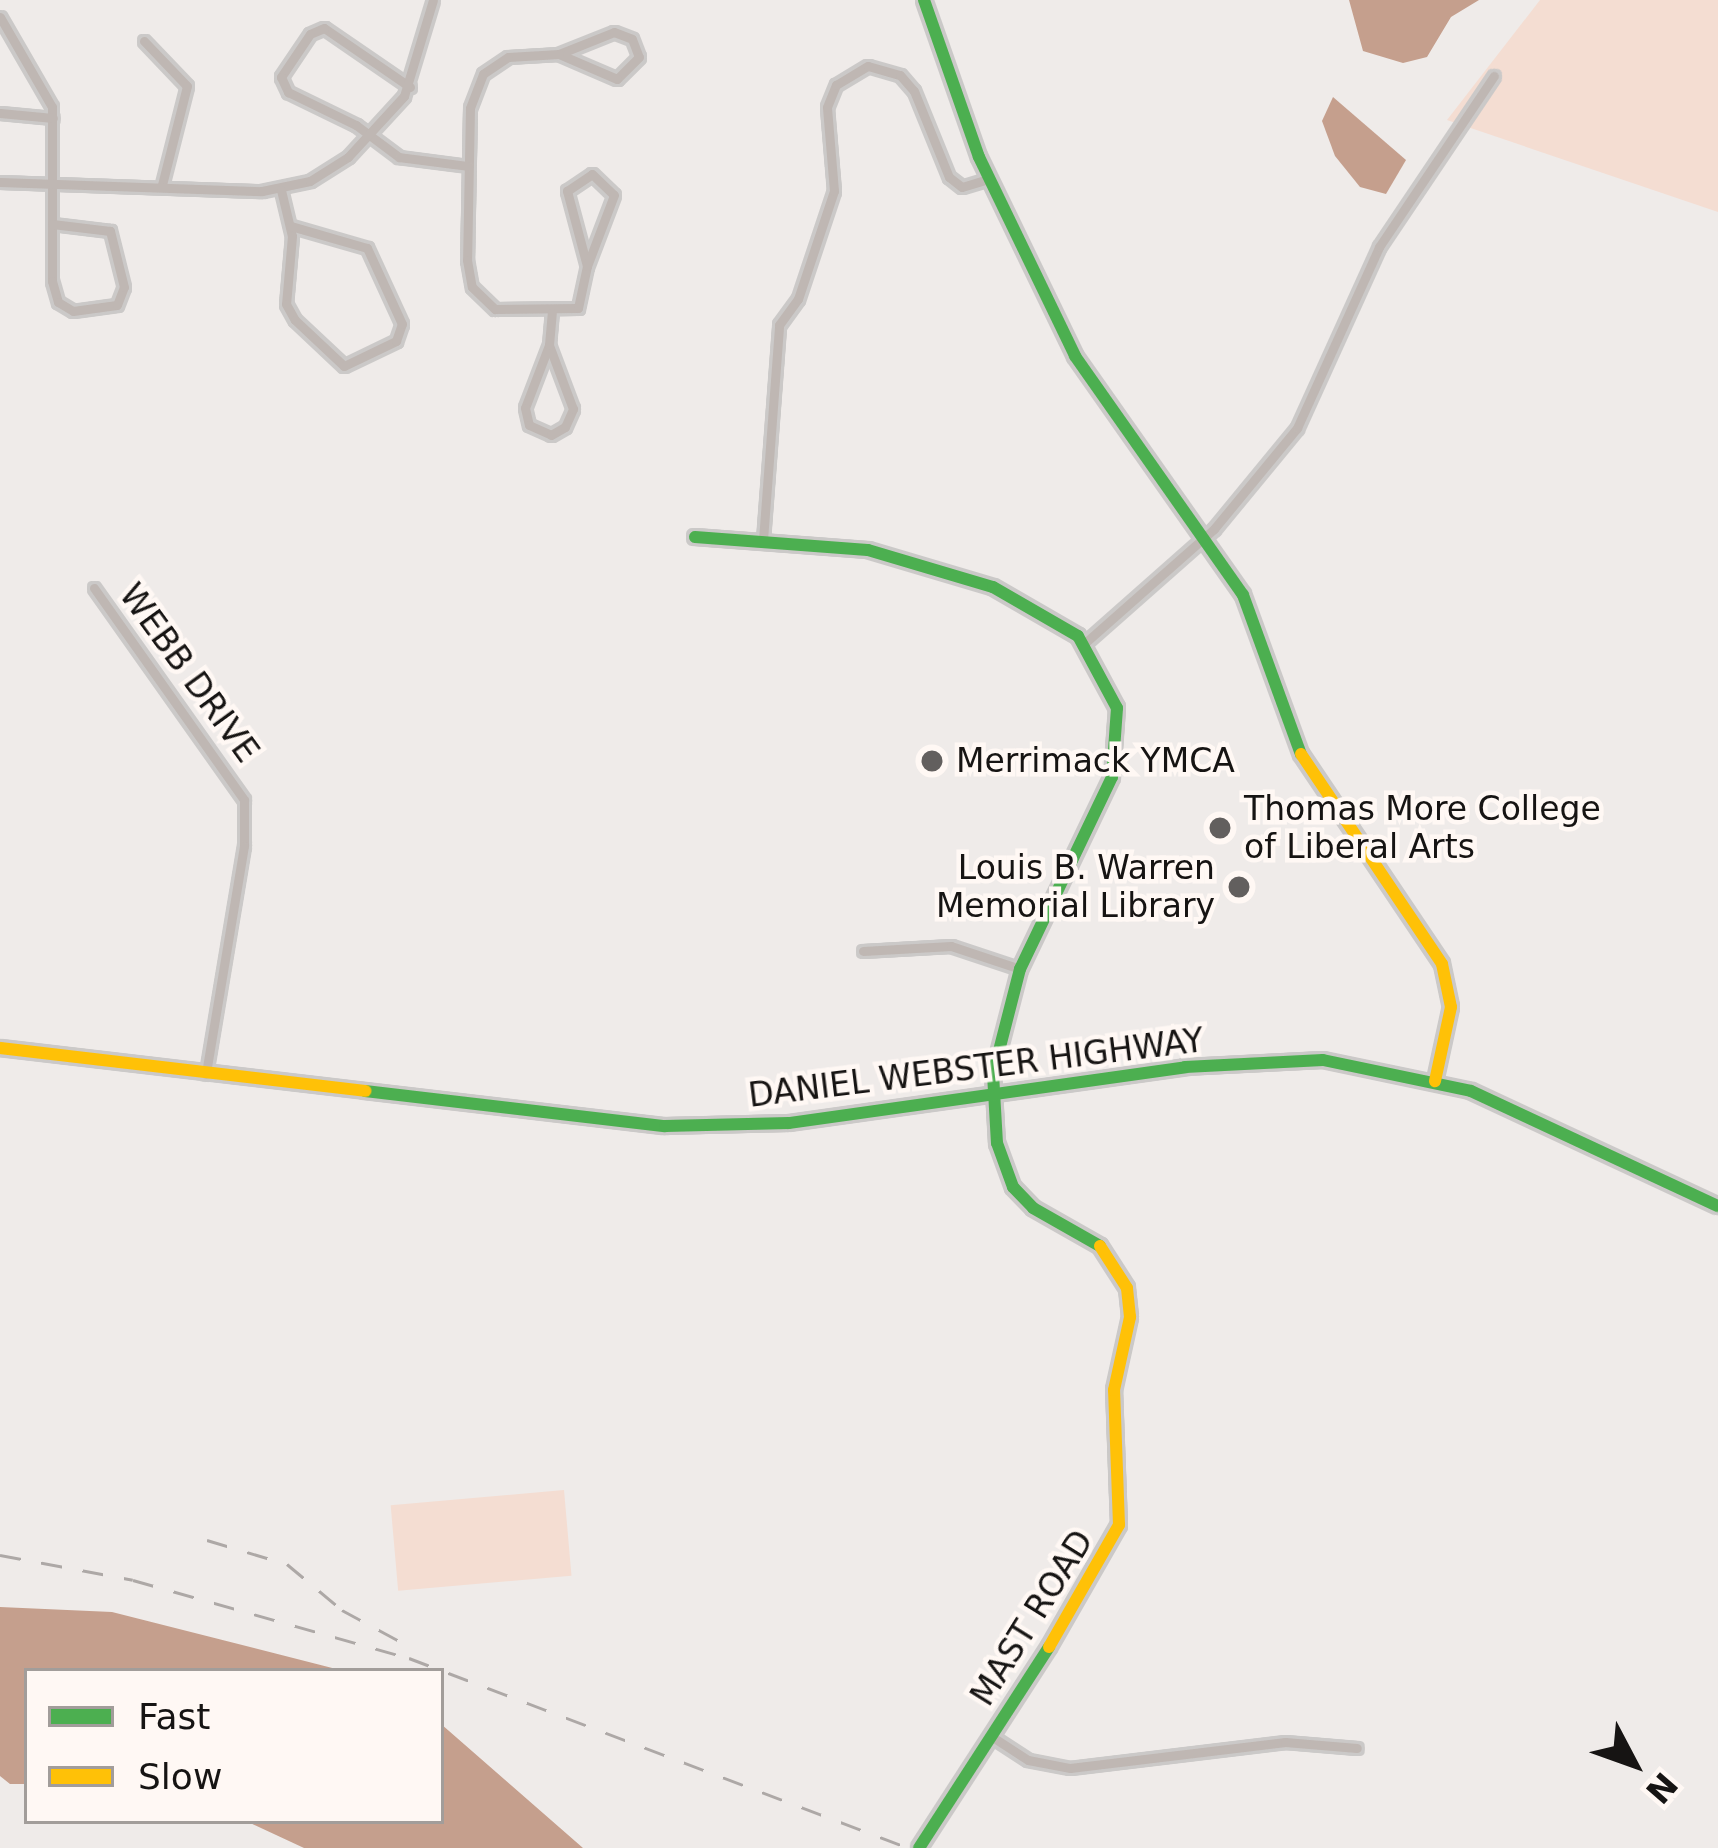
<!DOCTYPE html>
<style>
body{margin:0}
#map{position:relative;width:1718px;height:1848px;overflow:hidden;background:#efebe9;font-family:"DejaVu Sans",sans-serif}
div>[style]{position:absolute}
.green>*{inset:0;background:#f4ddd2;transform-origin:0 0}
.water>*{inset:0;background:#c59f8d}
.roads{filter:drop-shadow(3px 0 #cbc9c8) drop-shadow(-3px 0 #cbc9c8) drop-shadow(0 3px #cbc9c8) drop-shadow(0 -3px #cbc9c8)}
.street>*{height:9px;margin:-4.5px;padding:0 4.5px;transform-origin:4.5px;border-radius:4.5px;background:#bfb7b3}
.fast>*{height:12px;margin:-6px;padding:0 6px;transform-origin:6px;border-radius:6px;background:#4caf50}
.slow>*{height:12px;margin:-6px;padding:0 6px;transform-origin:6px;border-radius:6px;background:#ffc107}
.rail>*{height:3px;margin-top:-1.5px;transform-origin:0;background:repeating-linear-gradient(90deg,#ada8a6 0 21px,transparent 0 42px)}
.dots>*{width:33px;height:33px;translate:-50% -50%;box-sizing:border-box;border:6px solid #fff8f4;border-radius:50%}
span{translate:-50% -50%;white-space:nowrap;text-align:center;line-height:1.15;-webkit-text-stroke:9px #fff8f4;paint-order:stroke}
.street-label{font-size:33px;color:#161413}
.poi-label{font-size:33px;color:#161413}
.left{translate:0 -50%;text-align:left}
.right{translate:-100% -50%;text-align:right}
.legend{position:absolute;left:24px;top:1668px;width:420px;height:156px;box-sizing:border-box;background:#fff8f4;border:3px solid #a29d9a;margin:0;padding:15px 21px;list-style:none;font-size:36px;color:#161413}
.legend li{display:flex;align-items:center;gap:24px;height:60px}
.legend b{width:60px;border:3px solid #a29d9a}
.north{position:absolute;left:1574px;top:1704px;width:120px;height:120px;-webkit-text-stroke:9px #fff8f4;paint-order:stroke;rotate:131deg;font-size:33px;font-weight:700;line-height:48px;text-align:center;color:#161413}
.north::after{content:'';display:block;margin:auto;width:42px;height:54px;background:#161413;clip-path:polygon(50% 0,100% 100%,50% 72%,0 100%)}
</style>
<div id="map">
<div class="green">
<div style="clip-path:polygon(1540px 0,1718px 0,1718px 212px,1447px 120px)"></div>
<div style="left:564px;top:1490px;width:86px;height:174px;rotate:85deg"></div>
</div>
<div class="water">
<div style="clip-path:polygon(1349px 0,1479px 0,1451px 17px,1427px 57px,1403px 63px,1363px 51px)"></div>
<div style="clip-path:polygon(1333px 97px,1406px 160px,1386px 194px,1360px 187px,1335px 156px,1322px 121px)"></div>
<div style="clip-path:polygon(0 1607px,112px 1612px,344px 1671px,27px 1671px,27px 1784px,10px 1784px,0 1776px)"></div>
<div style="clip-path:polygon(441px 1724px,583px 1848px,304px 1848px,246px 1821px,441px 1821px)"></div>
</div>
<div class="roads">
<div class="street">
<div style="left:0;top:17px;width:104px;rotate:60deg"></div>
<div style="left:52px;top:107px;width:174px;rotate:90deg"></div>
<div style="left:52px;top:281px;width:22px;rotate:74deg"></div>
<div style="left:58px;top:302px;width:17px;rotate:31deg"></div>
<div style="left:73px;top:311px;width:44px;rotate:-7.8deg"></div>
<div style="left:117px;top:305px;width:19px;rotate:-69deg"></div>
<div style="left:124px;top:287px;width:58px;rotate:-104deg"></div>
<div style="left:110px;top:231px;width:58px;rotate:-173.1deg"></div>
<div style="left:144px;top:41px;width:62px;rotate:46.3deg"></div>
<div style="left:187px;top:86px;width:102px;rotate:104.2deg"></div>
<div style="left:559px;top:54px;width:59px;rotate:-21.8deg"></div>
<div style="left:614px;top:32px;width:19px;rotate:21deg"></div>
<div style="left:632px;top:39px;width:19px;rotate:69deg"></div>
<div style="left:639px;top:57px;width:31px;rotate:135deg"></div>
<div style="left:617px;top:79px;width:63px;rotate:-156.7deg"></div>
<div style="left:559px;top:54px;width:51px;rotate:176.6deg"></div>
<div style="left:508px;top:57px;width:30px;rotate:146deg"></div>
<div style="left:483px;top:74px;width:36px;rotate:111deg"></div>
<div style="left:470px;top:108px;width:152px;rotate:91.1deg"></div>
<div style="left:467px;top:260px;width:27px;rotate:80deg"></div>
<div style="left:472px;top:287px;width:32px;rotate:44deg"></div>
<div style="left:495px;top:309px;width:83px;rotate:-0.7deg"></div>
<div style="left:578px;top:308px;width:43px;rotate:-77.9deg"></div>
<div style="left:587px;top:266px;width:78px;rotate:-104.9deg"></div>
<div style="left:567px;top:191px;width:30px;rotate:-34deg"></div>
<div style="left:592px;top:174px;width:30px;rotate:44deg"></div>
<div style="left:614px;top:195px;width:76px;rotate:110.8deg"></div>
<div style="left:410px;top:87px;width:104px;rotate:-145.5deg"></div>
<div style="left:324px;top:28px;width:15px;rotate:157deg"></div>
<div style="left:310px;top:34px;width:52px;rotate:124deg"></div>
<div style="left:281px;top:77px;width:17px;rotate:65deg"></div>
<div style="left:288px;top:92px;width:76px;rotate:25.9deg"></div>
<div style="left:356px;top:125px;width:54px;rotate:36.7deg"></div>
<div style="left:399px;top:157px;width:70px;rotate:7.4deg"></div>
<div style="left:0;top:113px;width:53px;rotate:5.4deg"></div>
<div style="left:0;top:182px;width:262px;rotate:2deg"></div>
<div style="left:262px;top:191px;width:49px;rotate:-11.8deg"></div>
<div style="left:310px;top:181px;width:45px;rotate:-32.3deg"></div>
<div style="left:348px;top:157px;width:83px;rotate:-47.4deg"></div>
<div style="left:404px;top:96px;width:100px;rotate:-73.2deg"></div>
<div style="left:281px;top:190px;width:47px;rotate:76.6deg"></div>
<div style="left:292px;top:236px;width:68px;rotate:95deg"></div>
<div style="left:286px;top:304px;width:18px;rotate:61deg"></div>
<div style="left:295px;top:320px;width:67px;rotate:43.2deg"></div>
<div style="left:344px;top:366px;width:58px;rotate:-25.7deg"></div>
<div style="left:396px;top:341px;width:18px;rotate:-71deg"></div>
<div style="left:402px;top:324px;width:84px;rotate:-114.7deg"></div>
<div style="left:367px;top:248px;width:79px;rotate:-163.9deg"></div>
<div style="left:549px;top:345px;width:67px;rotate:110.9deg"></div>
<div style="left:525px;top:408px;width:17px;rotate:77deg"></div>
<div style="left:529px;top:425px;width:24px;rotate:24deg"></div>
<div style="left:551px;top:435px;width:16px;rotate:-30deg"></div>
<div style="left:565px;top:427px;width:20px;rotate:-66deg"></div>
<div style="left:573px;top:409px;width:68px;rotate:-110.6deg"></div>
<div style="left:549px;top:345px;width:32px;rotate:-85deg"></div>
<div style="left:763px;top:540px;width:216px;rotate:-85.7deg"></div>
<div style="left:779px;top:325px;width:32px;rotate:-54deg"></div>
<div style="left:798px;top:299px;width:114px;rotate:-71.6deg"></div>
<div style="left:834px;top:191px;width:84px;rotate:-94.8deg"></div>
<div style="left:827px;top:107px;width:24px;rotate:-68deg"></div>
<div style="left:836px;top:85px;width:37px;rotate:-31deg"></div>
<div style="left:868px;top:66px;width:33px;rotate:16deg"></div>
<div style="left:900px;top:75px;width:21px;rotate:49deg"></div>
<div style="left:914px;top:91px;width:93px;rotate:67.9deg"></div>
<div style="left:949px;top:177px;width:16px;rotate:38deg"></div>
<div style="left:962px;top:187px;width:27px;rotate:-17deg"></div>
<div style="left:94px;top:588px;width:260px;rotate:54.7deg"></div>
<div style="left:244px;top:800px;width:46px;rotate:90deg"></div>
<div style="left:244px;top:846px;width:231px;rotate:99.5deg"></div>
<div style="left:1085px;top:643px;width:172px;rotate:-41.5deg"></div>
<div style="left:1214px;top:529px;width:131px;rotate:-50.6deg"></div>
<div style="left:1297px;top:428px;width:199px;rotate:-65.6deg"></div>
<div style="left:1379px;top:247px;width:206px;rotate:-56.1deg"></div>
<div style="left:863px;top:951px;width:88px;rotate:-3.3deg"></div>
<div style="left:951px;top:946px;width:73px;rotate:18.4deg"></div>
<div style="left:991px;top:1736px;width:44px;rotate:33deg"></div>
<div style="left:1028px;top:1760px;width:43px;rotate:10.8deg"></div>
<div style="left:1070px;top:1768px;width:217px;rotate:-6.9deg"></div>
<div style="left:1285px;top:1742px;width:72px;rotate:4.8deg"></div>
</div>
<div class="fast">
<div style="left:924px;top:0;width:166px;rotate:70.7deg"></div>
<div style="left:979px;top:157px;width:221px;rotate:64.2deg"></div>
<div style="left:1075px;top:356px;width:292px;rotate:54.9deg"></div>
<div style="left:1243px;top:595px;width:169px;rotate:70deg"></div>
<div style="left:695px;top:537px;width:173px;rotate:4.3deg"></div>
<div style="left:868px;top:550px;width:130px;rotate:16.5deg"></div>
<div style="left:993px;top:587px;width:98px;rotate:30deg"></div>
<div style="left:1078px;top:636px;width:82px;rotate:61.6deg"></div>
<div style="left:1117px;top:708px;width:69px;rotate:94.1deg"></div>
<div style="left:1112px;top:777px;width:213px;rotate:115.6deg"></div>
<div style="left:1020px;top:969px;width:108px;rotate:104.4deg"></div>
<div style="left:993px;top:1074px;width:69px;rotate:86.7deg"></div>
<div style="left:997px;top:1143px;width:47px;rotate:70deg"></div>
<div style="left:1013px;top:1187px;width:29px;rotate:46deg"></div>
<div style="left:1033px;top:1208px;width:77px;rotate:29.6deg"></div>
<div style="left:365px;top:1091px;width:302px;rotate:6.7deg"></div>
<div style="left:665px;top:1126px;width:124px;rotate:-1.4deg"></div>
<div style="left:789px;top:1123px;width:400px;rotate:-8deg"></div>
<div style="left:1185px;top:1067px;width:138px;rotate:-2.9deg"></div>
<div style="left:1323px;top:1060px;width:151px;rotate:11.8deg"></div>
<div style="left:1471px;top:1091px;width:272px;rotate:25deg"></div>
<div style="left:919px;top:1848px;width:239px;rotate:-57.1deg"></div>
</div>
<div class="slow">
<div style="left:1301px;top:754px;width:253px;rotate:56.1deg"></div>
<div style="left:1442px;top:964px;width:44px;rotate:78.2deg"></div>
<div style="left:1451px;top:1007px;width:76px;rotate:102.2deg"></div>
<div style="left:0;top:1048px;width:368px;rotate:6.7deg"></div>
<div style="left:1049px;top:1647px;width:141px;rotate:-60.2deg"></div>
<div style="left:1119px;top:1525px;width:135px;rotate:-92.1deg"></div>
<div style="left:1114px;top:1390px;width:75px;rotate:-77.6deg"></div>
<div style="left:1130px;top:1317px;width:29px;rotate:-96deg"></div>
<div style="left:1127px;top:1288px;width:50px;rotate:-122.7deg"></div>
</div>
</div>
<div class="rail">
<div style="left:207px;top:1540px;width:84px;rotate:16.7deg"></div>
<div style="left:287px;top:1564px;width:72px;rotate:39.9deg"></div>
<div style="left:342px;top:1610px;width:72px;rotate:28.4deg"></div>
<div style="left:0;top:1555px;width:135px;rotate:10.6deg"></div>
<div style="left:133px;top:1580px;width:287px;rotate:15.8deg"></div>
<div style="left:409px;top:1658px;width:535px;rotate:20.81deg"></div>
</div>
<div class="dots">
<div style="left:932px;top:761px;background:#625f5e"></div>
<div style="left:1220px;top:828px;background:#625f5e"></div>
<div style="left:1239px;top:887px;background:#625f5e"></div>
</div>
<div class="street-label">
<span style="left:189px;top:673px;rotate:54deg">WEBB DRIVE</span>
<span style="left:976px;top:1068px;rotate:-7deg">DANIEL WEBSTER HIGHWAY</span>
<span style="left:1032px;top:1618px;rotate:-58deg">MAST ROAD</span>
</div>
<div class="poi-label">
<span class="left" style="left:956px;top:761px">Merrimack YMCA</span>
<span class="left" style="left:1244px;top:828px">Thomas More College<br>of Liberal Arts</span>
<span class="right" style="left:1215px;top:887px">Louis B. Warren<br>Memorial Library</span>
</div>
<ul class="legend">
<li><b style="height:15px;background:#4caf50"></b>Fast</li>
<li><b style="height:15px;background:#ffc107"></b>Slow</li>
</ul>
<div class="north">N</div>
</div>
